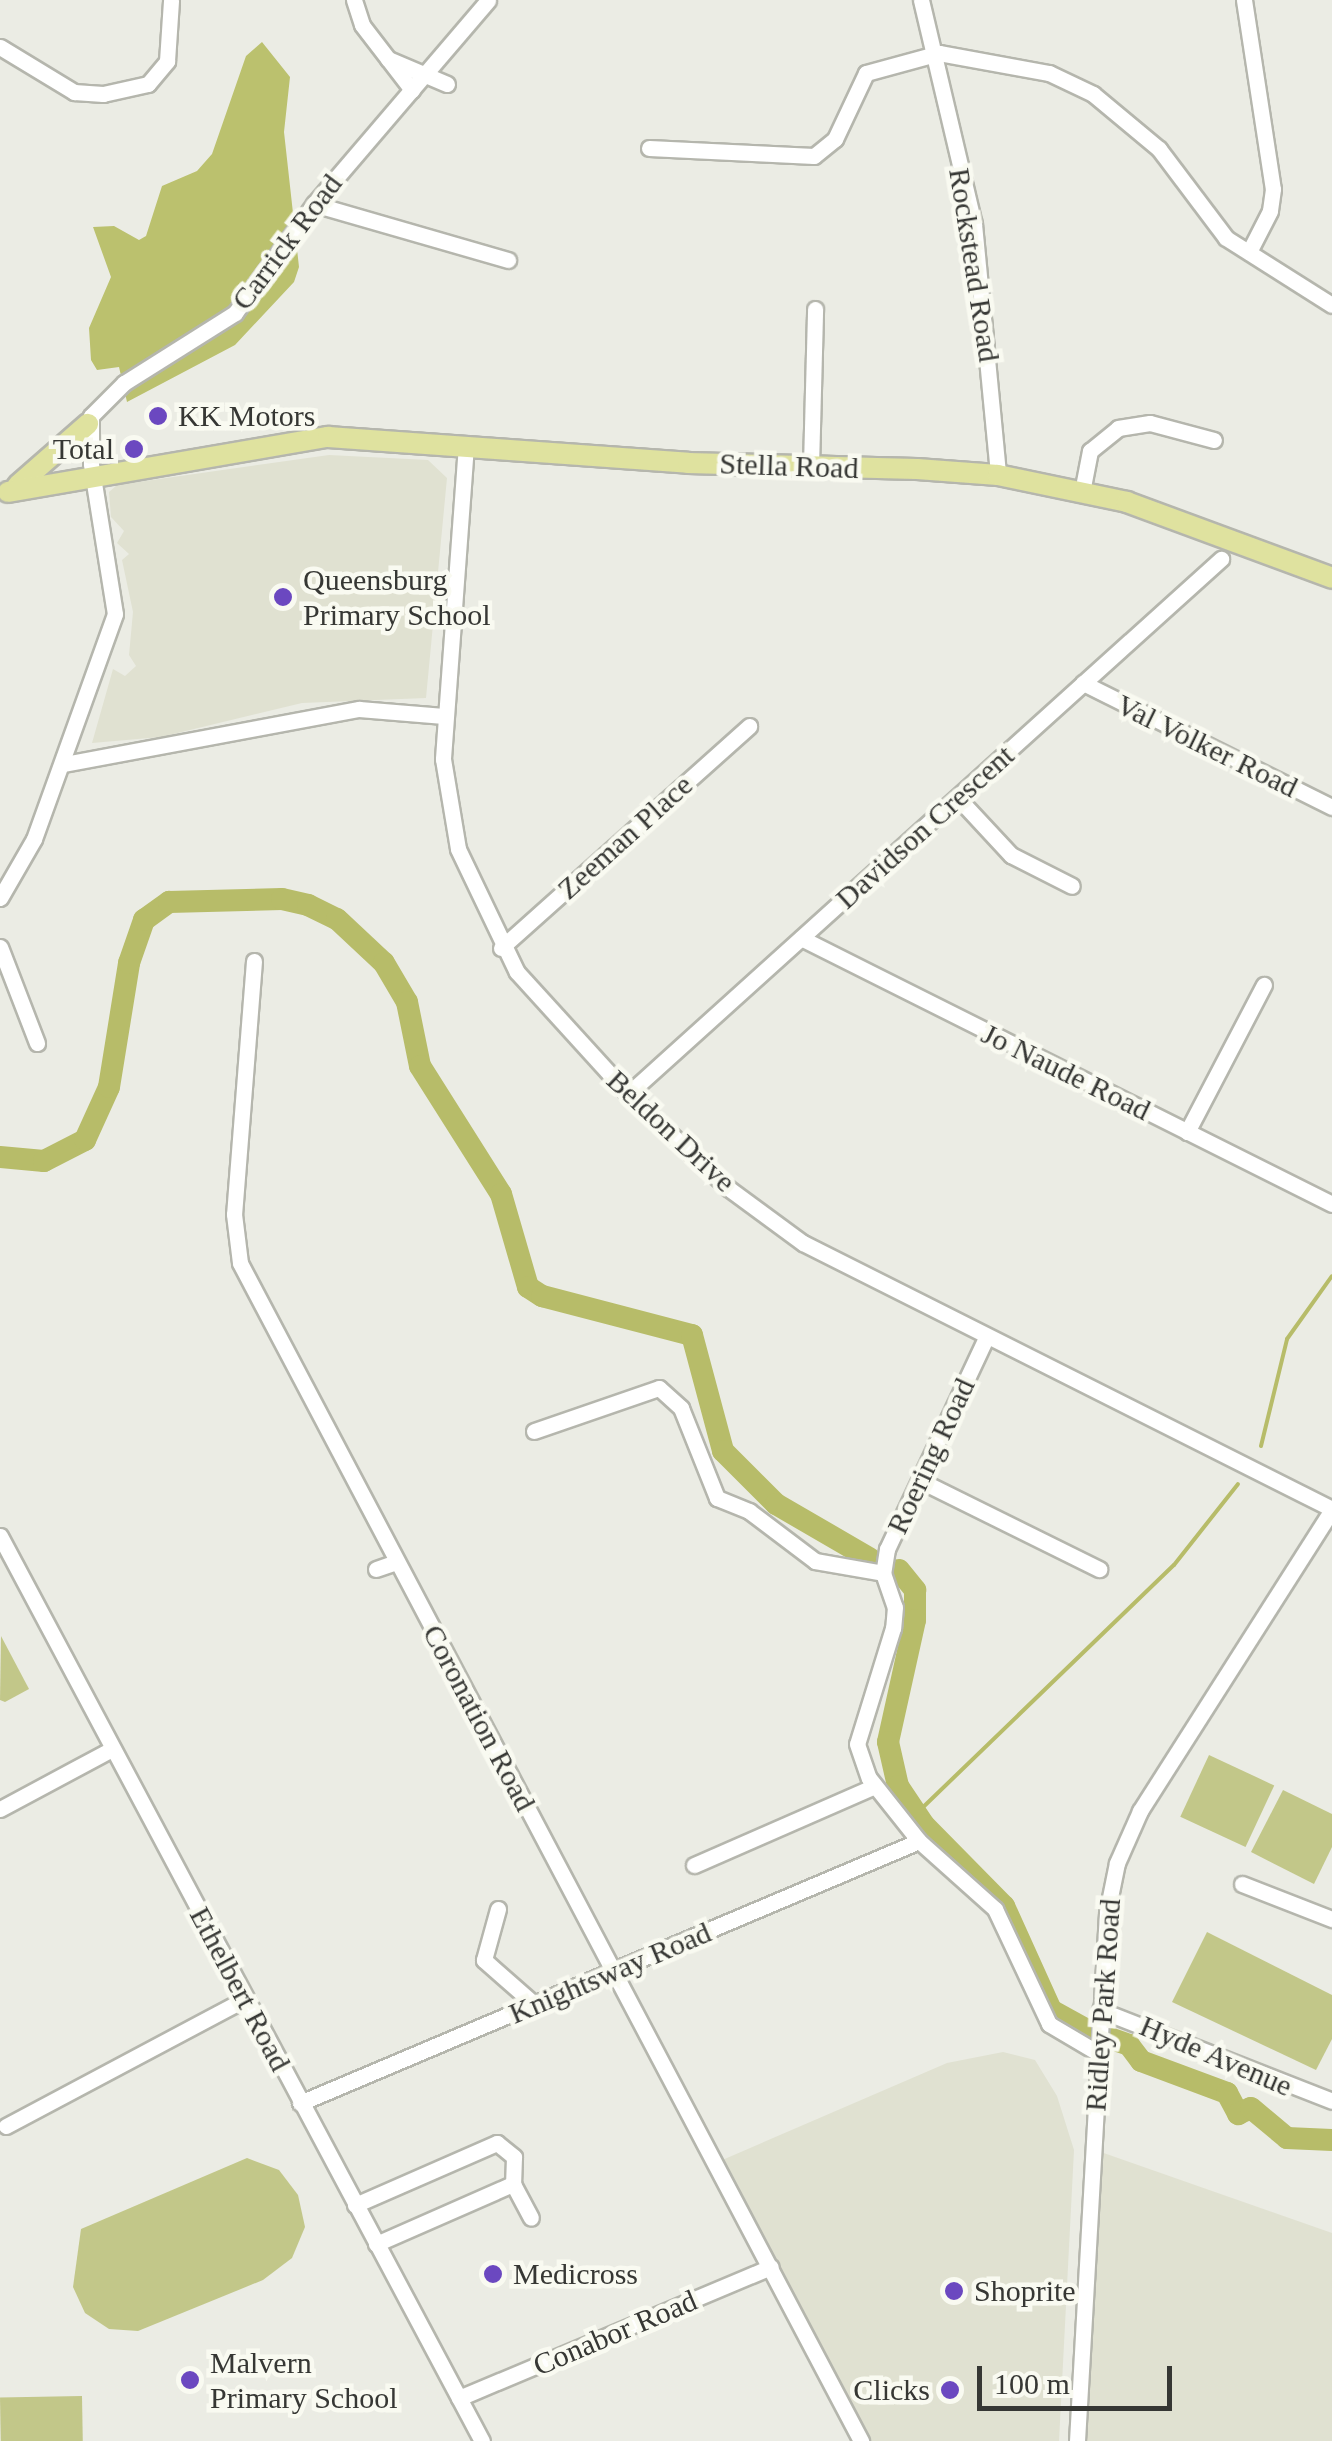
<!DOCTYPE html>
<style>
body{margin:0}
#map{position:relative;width:1332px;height:2441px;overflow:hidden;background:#ebece4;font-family:"Times New Roman",serif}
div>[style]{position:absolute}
.built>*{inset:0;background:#e0e1d1}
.green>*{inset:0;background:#c2c789;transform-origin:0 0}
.forest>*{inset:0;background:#bbc16e}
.stream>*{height:4px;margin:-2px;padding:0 2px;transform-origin:2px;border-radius:2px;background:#b7bc69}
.river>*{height:22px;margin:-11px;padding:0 11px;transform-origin:11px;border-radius:11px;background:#b7bc69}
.roads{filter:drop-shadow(2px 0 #b5b6ad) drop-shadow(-2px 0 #b5b6ad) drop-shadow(0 2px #b5b6ad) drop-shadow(0 -2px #b5b6ad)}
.minor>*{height:15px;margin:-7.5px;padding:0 7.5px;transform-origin:7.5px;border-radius:7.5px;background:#fff}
.major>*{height:20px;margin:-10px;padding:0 10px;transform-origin:10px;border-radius:10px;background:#dfe29f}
.dots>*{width:28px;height:28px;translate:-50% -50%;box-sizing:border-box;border:5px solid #f9faf1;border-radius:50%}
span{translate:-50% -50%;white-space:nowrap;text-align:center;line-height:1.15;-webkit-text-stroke:9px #f9faf1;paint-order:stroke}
.street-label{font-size:30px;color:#363734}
.poi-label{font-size:30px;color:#363734}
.left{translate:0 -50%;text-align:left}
.right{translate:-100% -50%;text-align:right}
.scale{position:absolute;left:977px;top:2366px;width:195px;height:45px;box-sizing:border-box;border:5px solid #363734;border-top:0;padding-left:12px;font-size:30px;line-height:35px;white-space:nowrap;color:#363734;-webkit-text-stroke:8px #f9faf1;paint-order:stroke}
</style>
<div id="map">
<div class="built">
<div style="clip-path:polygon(329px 455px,428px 460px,447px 478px,426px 698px,302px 703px,161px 737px,92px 743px,113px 669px,125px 676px,136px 666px,129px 655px,133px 612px,122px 560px,129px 554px,117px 543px,124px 531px,111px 517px,109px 492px,117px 485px)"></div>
<div style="clip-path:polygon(1003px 2052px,1035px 2060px,1057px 2096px,1074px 2150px,1059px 2441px,865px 2441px,720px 2161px,947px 2063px)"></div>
<div style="clip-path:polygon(1098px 2151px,1332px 2233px,1332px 2441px,1080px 2441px)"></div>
</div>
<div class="green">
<div style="clip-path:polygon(1px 1636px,29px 1689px,5px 1702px,0 1700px)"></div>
<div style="left:1209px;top:1755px;width:72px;height:68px;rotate:25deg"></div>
<div style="clip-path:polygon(1283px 1790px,1332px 1814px,1332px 1847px,1314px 1884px,1251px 1852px)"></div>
<div style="clip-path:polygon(1207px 1932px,1332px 1995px,1332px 2039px,1316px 2070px,1172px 2002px)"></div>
<div style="clip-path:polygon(247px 2158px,279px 2170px,298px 2195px,305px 2227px,292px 2258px,263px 2280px,138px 2331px,109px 2329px,85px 2313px,73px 2287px,81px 2229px)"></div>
<div style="left:82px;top:2396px;width:45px;height:82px;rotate:89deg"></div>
</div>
<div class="forest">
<div style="clip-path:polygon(262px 42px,290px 77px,284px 132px,299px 267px,294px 282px,235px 345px,127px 402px,119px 367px,97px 370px,91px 360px,89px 328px,111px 277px,93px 227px,114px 226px,139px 240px,146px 236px,162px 186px,197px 171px,212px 154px,246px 56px)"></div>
</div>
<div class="stream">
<div style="left:1261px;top:1446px;width:110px;rotate:-76.3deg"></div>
<div style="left:1287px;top:1339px;width:77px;rotate:-54.5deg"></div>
<div style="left:917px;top:1813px;width:357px;rotate:-44deg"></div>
<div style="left:1174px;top:1565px;width:103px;rotate:-51.7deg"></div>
</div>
<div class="river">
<div style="left:0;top:1157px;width:44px;rotate:5.2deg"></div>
<div style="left:44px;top:1161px;width:46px;rotate:-27.1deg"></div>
<div style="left:85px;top:1140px;width:58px;rotate:-65.6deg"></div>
<div style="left:109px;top:1087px;width:126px;rotate:-80.8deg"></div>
<div style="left:129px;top:963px;width:46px;rotate:-70.8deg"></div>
<div style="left:144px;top:920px;width:31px;rotate:-36deg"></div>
<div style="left:169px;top:902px;width:113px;rotate:-1.5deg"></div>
<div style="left:282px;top:899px;width:27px;rotate:13deg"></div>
<div style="left:308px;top:905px;width:32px;rotate:26deg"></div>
<div style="left:337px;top:919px;width:64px;rotate:43.1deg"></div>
<div style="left:384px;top:963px;width:45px;rotate:59.5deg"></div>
<div style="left:407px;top:1002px;width:65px;rotate:78.5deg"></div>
<div style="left:420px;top:1066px;width:151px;rotate:57.7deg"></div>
<div style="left:501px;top:1194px;width:97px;rotate:73.8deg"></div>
<div style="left:528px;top:1287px;width:17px;rotate:33deg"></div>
<div style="left:542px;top:1296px;width:155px;rotate:14.6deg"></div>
<div style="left:692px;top:1335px;width:120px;rotate:75deg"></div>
<div style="left:723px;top:1451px;width:75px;rotate:45deg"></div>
<div style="left:776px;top:1504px;width:108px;rotate:30.1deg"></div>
<div style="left:899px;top:1570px;width:26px;rotate:51deg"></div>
<div style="left:915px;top:1590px;width:30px;rotate:90deg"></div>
<div style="left:915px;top:1620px;width:125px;rotate:102.5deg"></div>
<div style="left:888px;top:1742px;width:45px;rotate:77.2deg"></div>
<div style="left:898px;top:1786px;width:47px;rotate:56.3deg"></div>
<div style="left:924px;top:1825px;width:114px;rotate:45.4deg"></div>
<div style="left:1004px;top:1906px;width:114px;rotate:65.7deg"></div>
<div style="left:1051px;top:2010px;width:41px;rotate:29.1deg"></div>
<div style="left:1112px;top:2039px;width:18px;rotate:19deg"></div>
<div style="left:1129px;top:2045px;width:20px;rotate:53deg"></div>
<div style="left:1141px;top:2061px;width:92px;rotate:20.4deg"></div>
<div style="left:1227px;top:2093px;width:24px;rotate:62deg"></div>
<div style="left:1238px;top:2114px;width:14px;rotate:-25deg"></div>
<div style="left:1251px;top:2108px;width:47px;rotate:39.8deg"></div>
<div style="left:1287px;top:2138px;width:45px;rotate:2.5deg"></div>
</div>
<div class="roads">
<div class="minor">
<div style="left:354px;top:0;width:26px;rotate:72deg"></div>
<div style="left:362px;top:25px;width:82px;rotate:52.4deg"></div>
<div style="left:921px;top:0;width:230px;rotate:76.7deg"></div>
<div style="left:974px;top:224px;width:252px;rotate:84.5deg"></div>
<div style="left:1244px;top:0;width:191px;rotate:81.3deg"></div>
<div style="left:1273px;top:189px;width:22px;rotate:98deg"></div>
<div style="left:1270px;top:211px;width:46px;rotate:117.1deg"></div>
<div style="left:0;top:47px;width:87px;rotate:31.3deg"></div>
<div style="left:74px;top:92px;width:29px;rotate:4deg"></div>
<div style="left:103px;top:94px;width:46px;rotate:-12.5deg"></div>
<div style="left:148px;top:84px;width:30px;rotate:-50deg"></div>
<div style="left:167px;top:61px;width:61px;rotate:-86.2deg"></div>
<div style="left:388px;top:59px;width:64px;rotate:23deg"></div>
<div style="left:649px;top:148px;width:165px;rotate:2.8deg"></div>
<div style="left:814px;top:156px;width:27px;rotate:-39deg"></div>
<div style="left:835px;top:139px;width:73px;rotate:-64.8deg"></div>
<div style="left:866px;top:73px;width:76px;rotate:-15.3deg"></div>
<div style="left:939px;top:53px;width:112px;rotate:10.3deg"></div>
<div style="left:1049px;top:73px;width:49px;rotate:25.5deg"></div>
<div style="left:1093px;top:94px;width:86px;rotate:39.8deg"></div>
<div style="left:1159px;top:149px;width:111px;rotate:53deg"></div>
<div style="left:1226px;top:238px;width:125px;rotate:32.3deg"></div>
<div style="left:314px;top:204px;width:202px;rotate:16.1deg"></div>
<div style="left:466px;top:445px;width:315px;rotate:94.2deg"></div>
<div style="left:443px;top:759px;width:91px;rotate:80.5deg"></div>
<div style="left:458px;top:849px;width:136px;rotate:64.4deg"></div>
<div style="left:517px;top:972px;width:165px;rotate:47.7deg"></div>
<div style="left:628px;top:1094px;width:137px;rotate:43.2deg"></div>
<div style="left:728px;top:1188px;width:93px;rotate:36.3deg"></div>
<div style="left:803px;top:1243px;width:592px;rotate:26.69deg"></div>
<div style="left:811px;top:466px;width:157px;rotate:-88.5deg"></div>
<div style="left:1082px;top:492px;width:42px;rotate:-79deg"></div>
<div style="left:1090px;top:451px;width:36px;rotate:-39deg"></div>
<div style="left:1118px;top:428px;width:32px;rotate:-9deg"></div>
<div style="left:1150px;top:423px;width:66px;rotate:14.9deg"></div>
<div style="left:1083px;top:683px;width:278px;rotate:26.5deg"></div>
<div style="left:64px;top:764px;width:300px;rotate:-10.6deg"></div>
<div style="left:359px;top:709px;width:85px;rotate:4.7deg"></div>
<div style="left:958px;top:798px;width:78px;rotate:47.1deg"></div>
<div style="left:1011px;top:855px;width:68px;rotate:26.9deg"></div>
<div style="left:0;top:898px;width:68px;rotate:-60deg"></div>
<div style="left:34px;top:839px;width:239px;rotate:-70.2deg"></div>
<div style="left:115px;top:614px;width:152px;rotate:-99.1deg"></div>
<div style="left:91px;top:464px;width:48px;rotate:-90deg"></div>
<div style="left:91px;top:416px;width:47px;rotate:-45deg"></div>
<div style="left:124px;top:383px;width:131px;rotate:-32.2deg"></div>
<div style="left:235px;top:313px;width:135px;rotate:-54.1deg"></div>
<div style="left:314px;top:204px;width:268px;rotate:-49.5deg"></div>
<div style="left:801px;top:938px;width:594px;rotate:26.61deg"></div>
<div style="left:0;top:947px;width:103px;rotate:68.9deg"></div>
<div style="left:501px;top:948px;width:333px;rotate:-41.8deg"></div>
<div style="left:254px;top:961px;width:254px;rotate:94.5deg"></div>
<div style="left:234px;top:1214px;width:49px;rotate:83deg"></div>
<div style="left:240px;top:1263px;width:1332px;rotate:62.2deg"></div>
<div style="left:628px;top:1094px;width:799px;rotate:-42.06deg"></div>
<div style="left:1187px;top:1132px;width:166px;rotate:-62.4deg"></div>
<div style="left:985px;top:1340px;width:231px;rotate:115.1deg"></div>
<div style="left:887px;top:1549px;width:24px;rotate:99deg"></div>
<div style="left:883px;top:1573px;width:36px;rotate:71deg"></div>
<div style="left:895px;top:1607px;width:21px;rotate:95deg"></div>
<div style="left:893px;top:1628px;width:121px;rotate:107.2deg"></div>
<div style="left:857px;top:1744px;width:36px;rotate:71deg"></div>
<div style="left:869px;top:1778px;width:80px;rotate:51.6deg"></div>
<div style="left:919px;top:1841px;width:102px;rotate:41.8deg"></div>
<div style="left:995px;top:1909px;width:127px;rotate:64.8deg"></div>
<div style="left:1049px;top:2024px;width:57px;rotate:30.6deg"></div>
<div style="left:534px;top:1431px;width:132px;rotate:-19deg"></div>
<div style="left:659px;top:1388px;width:30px;rotate:42deg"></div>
<div style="left:681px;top:1408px;width:97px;rotate:68.2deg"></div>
<div style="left:717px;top:1498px;width:35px;rotate:22deg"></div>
<div style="left:749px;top:1511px;width:83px;rotate:37.1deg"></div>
<div style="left:815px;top:1561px;width:69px;rotate:10deg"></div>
<div style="left:921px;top:1481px;width:199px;rotate:26.3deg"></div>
<div style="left:0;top:1536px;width:1025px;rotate:61.96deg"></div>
<div style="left:376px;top:1569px;width:21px;rotate:-19deg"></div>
<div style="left:0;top:1809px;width:127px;rotate:-28.2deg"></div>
<div style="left:694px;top:1865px;width:197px;rotate:-23.6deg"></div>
<div style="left:1242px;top:1884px;width:97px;rotate:21.3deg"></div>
<div style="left:498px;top:1909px;width:53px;rotate:105.4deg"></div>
<div style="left:484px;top:1960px;width:68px;rotate:41.4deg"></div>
<div style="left:1100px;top:2010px;width:249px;rotate:21.4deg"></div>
<div style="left:300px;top:2103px;width:672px;rotate:-22.94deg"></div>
<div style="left:6px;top:2126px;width:271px;rotate:-28deg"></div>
<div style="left:355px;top:2205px;width:155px;rotate:-23.6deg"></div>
<div style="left:497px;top:2143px;width:22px;rotate:39deg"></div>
<div style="left:514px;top:2157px;width:27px;rotate:92deg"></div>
<div style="left:376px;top:2244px;width:150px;rotate:-23.7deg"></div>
<div style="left:513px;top:2184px;width:38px;rotate:62deg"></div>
<div style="left:459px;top:2398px;width:338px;rotate:-22.8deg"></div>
<div style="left:1077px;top:2441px;width:530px;rotate:-86.75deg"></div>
<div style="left:1107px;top:1912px;width:50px;rotate:-78.5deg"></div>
<div style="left:1117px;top:1863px;width:57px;rotate:-66.1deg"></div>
<div style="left:1140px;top:1811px;width:357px;rotate:-57.5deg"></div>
</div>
<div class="major">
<div style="left:18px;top:485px;width:93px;rotate:-41.1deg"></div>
<div style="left:8px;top:492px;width:325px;rotate:-9.8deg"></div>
<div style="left:328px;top:437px;width:361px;rotate:4.1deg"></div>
<div style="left:688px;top:463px;width:229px;rotate:1.5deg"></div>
<div style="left:917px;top:469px;width:81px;rotate:4.2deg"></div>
<div style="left:998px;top:475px;width:132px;rotate:11.8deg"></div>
<div style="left:1127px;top:502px;width:219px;rotate:20.3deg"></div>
</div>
</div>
<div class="dots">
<div style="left:158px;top:416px;background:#6b48c0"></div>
<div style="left:134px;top:449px;background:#6b48c0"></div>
<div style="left:283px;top:597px;background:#6b48c0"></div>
<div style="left:493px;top:2274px;background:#6b48c0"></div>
<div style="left:954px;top:2291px;background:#6b48c0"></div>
<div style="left:190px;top:2380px;background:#6b48c0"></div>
<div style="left:950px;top:2390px;background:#6b48c0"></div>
</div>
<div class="street-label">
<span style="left:287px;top:242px;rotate:-53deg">Carrick Road</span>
<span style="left:974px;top:265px;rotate:81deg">Rockstead Road</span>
<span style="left:789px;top:466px;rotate:2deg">Stella Road</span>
<span style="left:1207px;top:746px;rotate:26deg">Val Volker Road</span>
<span style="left:925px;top:827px;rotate:-42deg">Davidson Crescent</span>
<span style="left:625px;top:837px;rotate:-42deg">Zeeman Place</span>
<span style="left:1066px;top:1072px;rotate:26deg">Jo Naude Road</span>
<span style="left:671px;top:1131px;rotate:43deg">Beldon Drive</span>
<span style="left:931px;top:1456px;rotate:-65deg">Roering Road</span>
<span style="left:479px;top:1718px;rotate:62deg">Coronation Road</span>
<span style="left:610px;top:1973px;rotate:-23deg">Knightsway Road</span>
<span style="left:240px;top:1989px;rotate:62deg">Ethelbert Road</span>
<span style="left:1103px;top:2005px;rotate:-86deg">Ridley Park Road</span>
<span style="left:1216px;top:2056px;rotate:23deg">Hyde Avenue</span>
<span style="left:615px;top:2333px;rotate:-23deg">Conabor Road</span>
</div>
<div class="poi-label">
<span class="left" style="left:178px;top:416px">KK Motors</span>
<span class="right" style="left:114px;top:449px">Total</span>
<span class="left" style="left:303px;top:597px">Queensburg<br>Primary School</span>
<span class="left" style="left:513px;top:2274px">Medicross</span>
<span class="left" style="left:974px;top:2291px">Shoprite</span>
<span class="left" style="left:210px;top:2380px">Malvern<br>Primary School</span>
<span class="right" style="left:930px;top:2390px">Clicks</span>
</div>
<div class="scale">100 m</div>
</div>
